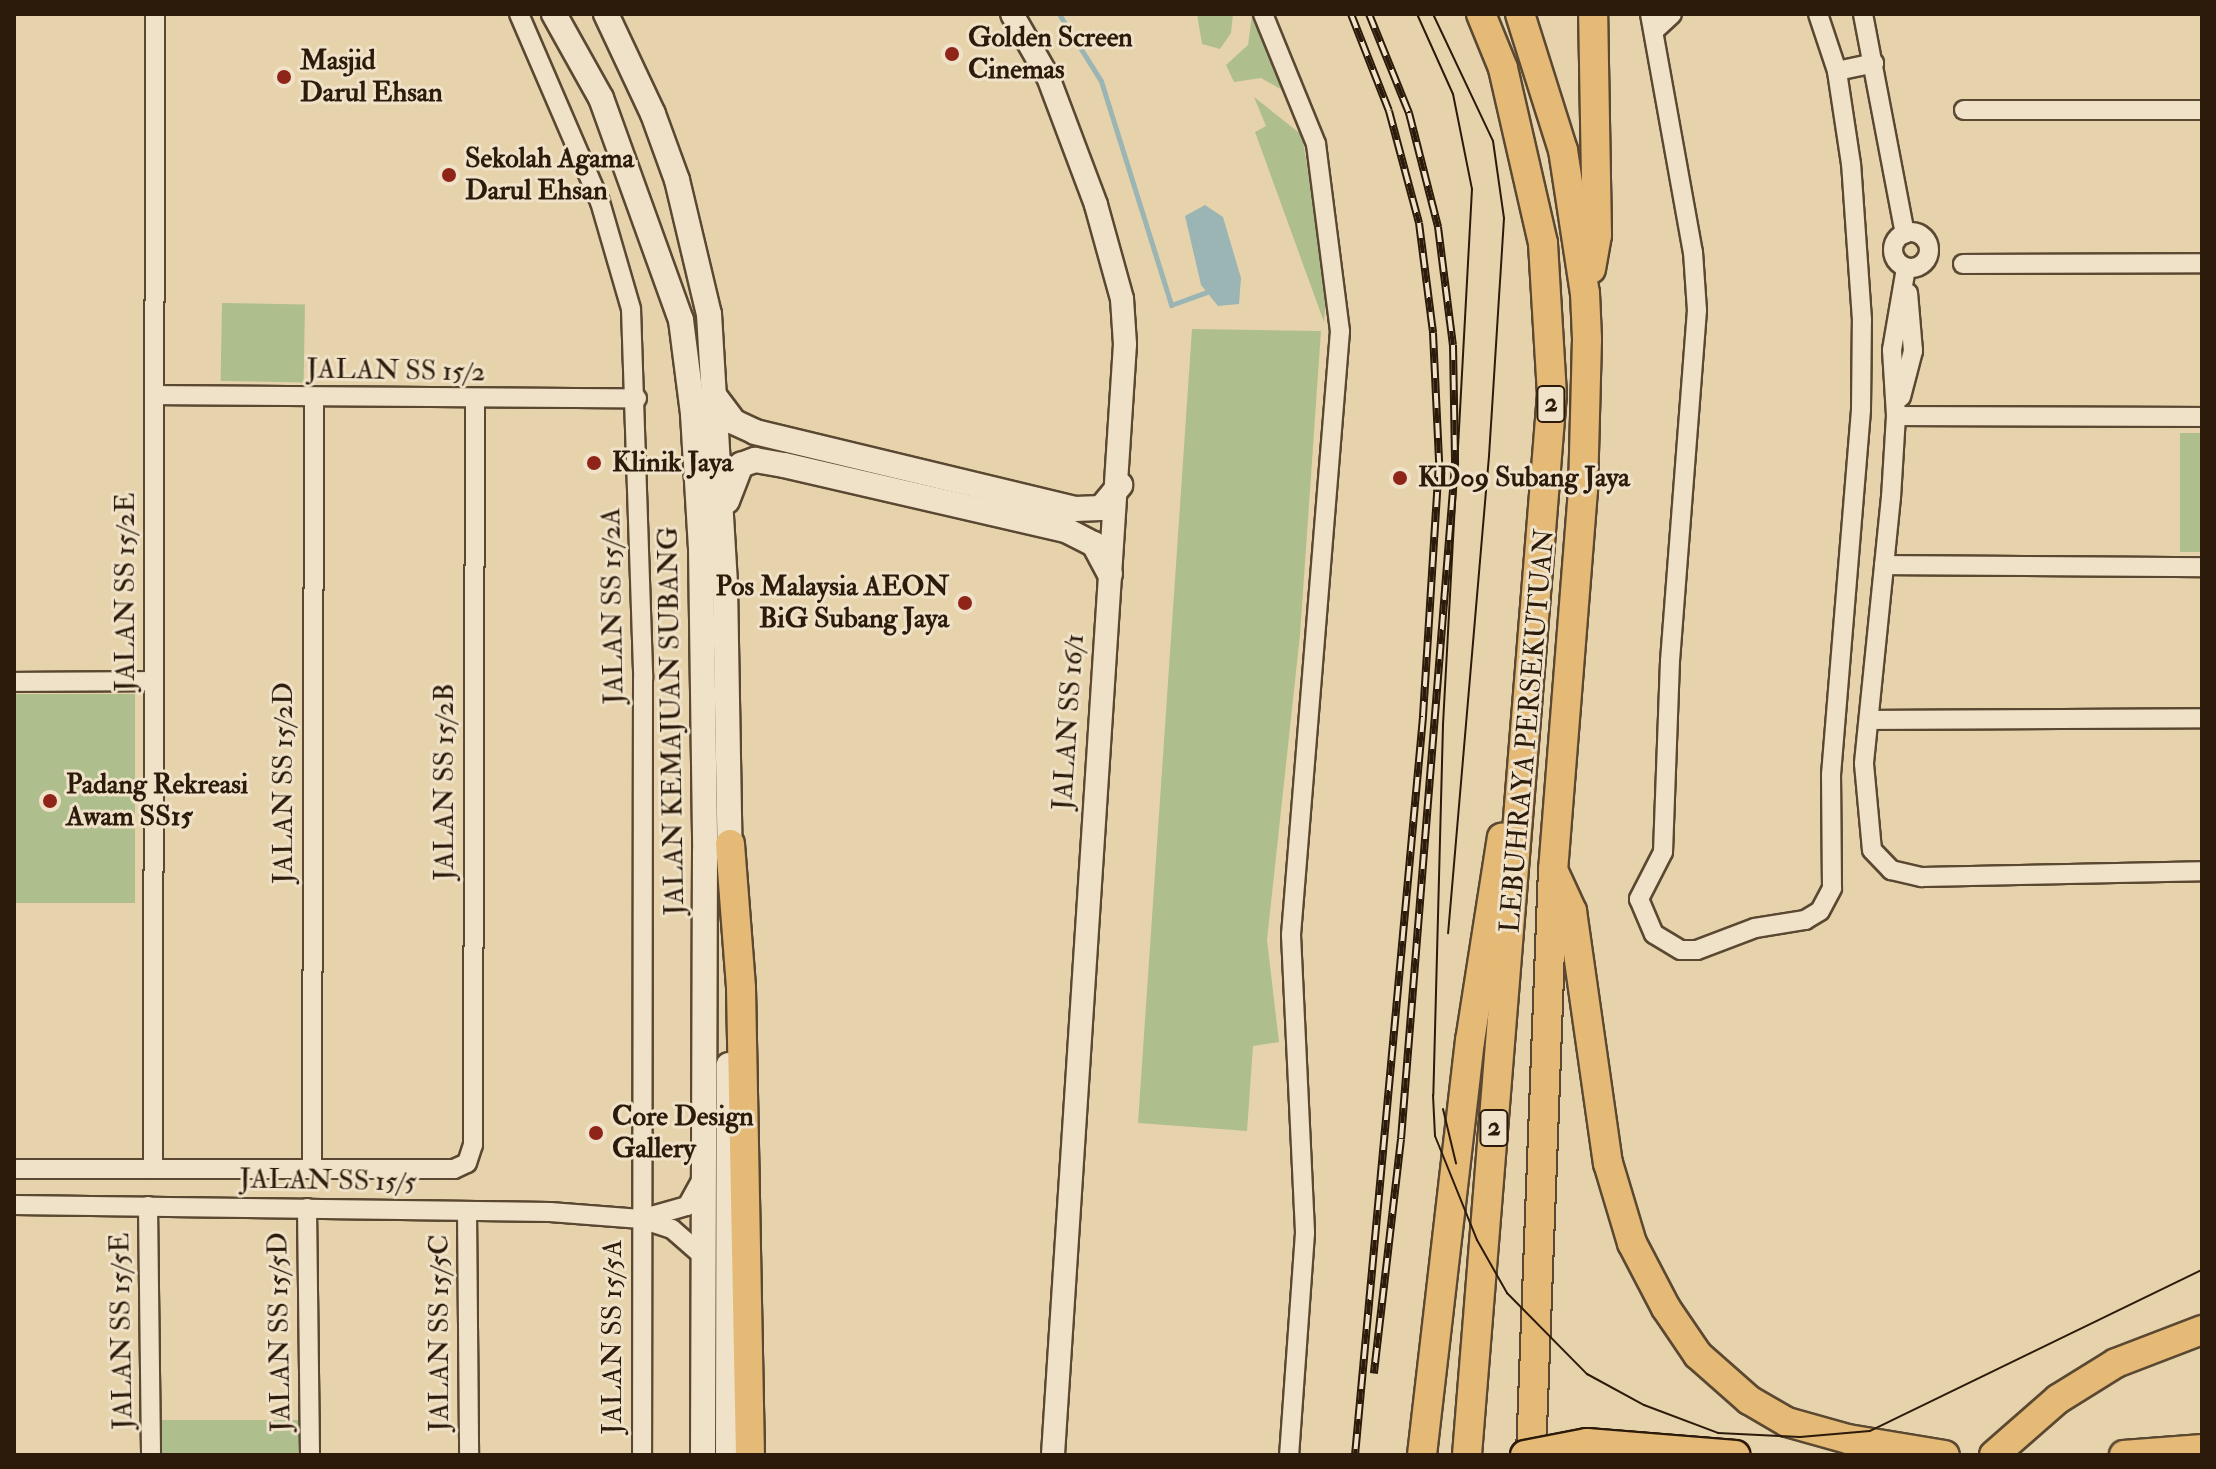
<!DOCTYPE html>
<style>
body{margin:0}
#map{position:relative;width:2216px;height:1469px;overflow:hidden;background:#e7d3ab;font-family:"IM FELL Double Pica",serif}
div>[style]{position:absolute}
.green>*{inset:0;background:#afbe8d;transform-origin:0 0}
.water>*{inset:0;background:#9bb5b5}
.stream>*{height:5px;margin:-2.5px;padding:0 2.5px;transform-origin:2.5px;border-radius:2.5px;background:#9bb5b5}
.roads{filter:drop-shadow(2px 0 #5b4832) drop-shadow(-2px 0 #5b4832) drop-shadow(0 2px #5b4832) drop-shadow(0 -2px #5b4832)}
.minor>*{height:18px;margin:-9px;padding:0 9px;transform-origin:9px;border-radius:9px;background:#efe2c8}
.minor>.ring{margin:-9px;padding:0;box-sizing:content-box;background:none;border:18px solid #efe2c8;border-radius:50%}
.tertiary>*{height:22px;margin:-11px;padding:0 11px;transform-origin:11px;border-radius:11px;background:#efe2c8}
.secondary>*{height:24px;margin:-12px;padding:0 12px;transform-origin:12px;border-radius:12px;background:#efe2c8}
.primary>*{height:28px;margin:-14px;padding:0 14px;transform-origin:14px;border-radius:14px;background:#e4ba76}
.trunk>*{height:28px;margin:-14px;padding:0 14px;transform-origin:14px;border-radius:14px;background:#e4ba76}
.tram>*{height:2px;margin:-1px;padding:0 1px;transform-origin:1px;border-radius:1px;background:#2c1a0a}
.rail>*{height:8px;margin-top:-4px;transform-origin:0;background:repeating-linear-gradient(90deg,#efe2c8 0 15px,#2c1a0a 0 30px);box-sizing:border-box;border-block:2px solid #2c1a0a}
.bridges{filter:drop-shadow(2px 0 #2c1a0a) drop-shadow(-2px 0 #2c1a0a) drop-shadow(0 2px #2c1a0a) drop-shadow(0 -2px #2c1a0a)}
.trunk-bridge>*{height:28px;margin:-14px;padding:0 14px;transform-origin:14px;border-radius:14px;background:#e4ba76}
.dots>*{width:22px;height:22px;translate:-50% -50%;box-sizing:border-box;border:4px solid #efe2c8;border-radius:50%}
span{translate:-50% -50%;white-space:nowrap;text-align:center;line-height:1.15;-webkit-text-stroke:6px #efe2c8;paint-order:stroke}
.shield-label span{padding:2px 6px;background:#efe2c8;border:2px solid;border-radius:6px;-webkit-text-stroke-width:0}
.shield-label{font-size:26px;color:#2c1a0a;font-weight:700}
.poi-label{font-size:28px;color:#2c1a0a;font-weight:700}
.left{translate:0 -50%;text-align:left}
.right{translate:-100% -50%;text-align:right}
.street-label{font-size:28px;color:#2c1a0a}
.frame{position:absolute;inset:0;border:16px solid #2c1a0a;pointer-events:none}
</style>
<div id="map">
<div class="green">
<div style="clip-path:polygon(1197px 14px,1233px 14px,1231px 33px,1220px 49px,1202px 44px)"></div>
<div style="clip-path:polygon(1252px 15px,1284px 91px,1261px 78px,1234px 82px,1226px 65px,1248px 45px)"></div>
<div style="clip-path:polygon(1254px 97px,1302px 135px,1327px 287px,1324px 322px,1255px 132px,1266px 126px)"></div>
<div style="left:222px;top:303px;width:83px;height:78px;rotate:1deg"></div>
<div style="clip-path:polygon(1192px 329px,1321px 331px,1300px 635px,1267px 940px,1279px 1042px,1253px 1046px,1247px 1131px,1138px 1123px)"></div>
<div style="left:2202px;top:433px;width:119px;height:22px;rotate:90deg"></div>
<div style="left:14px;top:694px;width:121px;height:209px"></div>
<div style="left:304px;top:1420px;width:35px;height:146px;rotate:90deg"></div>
</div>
<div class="water">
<div style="clip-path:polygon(1205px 205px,1223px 217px,1241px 278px,1239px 304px,1218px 306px,1201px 285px,1185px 216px)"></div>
</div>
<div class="stream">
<div style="left:1059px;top:14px;width:79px;rotate:57.9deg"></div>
<div style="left:1101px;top:81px;width:235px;rotate:72.6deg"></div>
<div style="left:1171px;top:305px;width:37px;rotate:-20deg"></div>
</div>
<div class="roads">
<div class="minor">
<div style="left:519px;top:14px;width:205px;rotate:66.7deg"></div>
<div style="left:600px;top:202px;width:111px;rotate:73.8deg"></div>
<div style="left:631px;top:309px;width:370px;rotate:88.1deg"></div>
<div style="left:643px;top:679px;width:776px;rotate:90.07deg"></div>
<div style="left:1263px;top:14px;width:140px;rotate:67.8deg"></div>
<div style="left:1316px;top:144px;width:189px;rotate:82.7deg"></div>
<div style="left:1340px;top:331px;width:606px;rotate:94.64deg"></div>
<div style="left:1291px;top:935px;width:298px;rotate:87.3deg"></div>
<div style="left:1305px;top:1233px;width:223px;rotate:94.1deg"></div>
<div style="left:1650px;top:14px;width:242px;rotate:79.8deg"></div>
<div style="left:1693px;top:252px;width:58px;rotate:86.1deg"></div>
<div style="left:1697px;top:310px;width:352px;rotate:94.4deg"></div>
<div style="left:1670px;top:661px;width:191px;rotate:92.1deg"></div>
<div style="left:1663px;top:852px;width:53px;rotate:117.1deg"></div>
<div style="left:1639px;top:899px;width:38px;rotate:67deg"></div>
<div style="left:1654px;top:934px;width:31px;rotate:31deg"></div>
<div style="left:1681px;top:950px;width:16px"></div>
<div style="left:1697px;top:950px;width:62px;rotate:-20.8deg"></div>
<div style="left:1755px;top:928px;width:51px;rotate:-9.1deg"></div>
<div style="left:1805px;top:920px;width:17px;rotate:-31deg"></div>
<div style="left:1820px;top:911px;width:26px;rotate:-62deg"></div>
<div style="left:1832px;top:888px;width:113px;rotate:-90.5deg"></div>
<div style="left:1831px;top:775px;width:367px;rotate:-85.3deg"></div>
<div style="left:1861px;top:409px;width:89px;rotate:-89.4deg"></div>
<div style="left:1862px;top:320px;width:156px;rotate:-94deg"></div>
<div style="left:1851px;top:164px;width:94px;rotate:-98.6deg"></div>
<div style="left:1837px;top:71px;width:60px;rotate:-108.4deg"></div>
<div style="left:1863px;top:14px;width:224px;rotate:79.2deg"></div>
<div style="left:1655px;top:30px;width:23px;rotate:-43deg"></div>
<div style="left:1837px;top:71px;width:38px;rotate:-12deg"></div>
<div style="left:1964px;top:110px;width:238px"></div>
<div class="ring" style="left:1893px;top:232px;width:18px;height:18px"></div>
<div style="left:1963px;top:264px;width:239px;rotate:-0.2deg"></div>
<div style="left:1906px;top:268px;width:83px;rotate:99.7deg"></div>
<div style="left:1892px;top:350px;width:66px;rotate:86.5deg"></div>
<div style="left:1896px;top:416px;width:81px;rotate:93.5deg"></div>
<div style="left:1891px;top:497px;width:268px;rotate:95.8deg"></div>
<div style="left:1864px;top:764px;width:86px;rotate:84.7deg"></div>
<div style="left:1872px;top:850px;width:28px;rotate:46deg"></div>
<div style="left:1891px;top:870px;width:32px;rotate:13deg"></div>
<div style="left:1922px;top:877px;width:280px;rotate:-1.2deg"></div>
<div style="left:154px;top:395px;width:483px;rotate:0.4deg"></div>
<div style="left:1901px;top:397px;width:48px;rotate:-75.4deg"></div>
<div style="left:1913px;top:351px;width:58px;rotate:-94.9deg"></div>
<div style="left:1896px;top:416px;width:306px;rotate:0.2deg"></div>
<div style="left:1884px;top:565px;width:318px;rotate:0.4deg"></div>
<div style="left:14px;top:682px;width:140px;rotate:-0.4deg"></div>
<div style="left:1869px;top:720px;width:333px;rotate:-0.3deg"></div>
<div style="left:14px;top:1169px;width:440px"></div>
<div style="left:454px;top:1169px;width:14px;rotate:-25deg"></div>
<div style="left:467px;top:1163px;width:19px;rotate:-72deg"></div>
<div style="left:473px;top:1145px;width:744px;rotate:-89.85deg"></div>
<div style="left:153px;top:1169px;width:1155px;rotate:-89.9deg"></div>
<div style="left:312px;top:1169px;width:771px;rotate:-89.85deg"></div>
<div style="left:14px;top:1205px;width:536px;rotate:0.75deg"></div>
<div style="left:550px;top:1212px;width:91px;rotate:4.4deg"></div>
<div style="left:641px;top:1219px;width:33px;rotate:18deg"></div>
<div style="left:672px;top:1229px;width:41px;rotate:41.1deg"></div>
<div style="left:148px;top:1206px;width:249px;rotate:89.3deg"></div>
<div style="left:307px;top:1208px;width:247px;rotate:89.3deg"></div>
<div style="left:467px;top:1211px;width:244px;rotate:89.5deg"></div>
<div style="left:641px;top:1219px;width:48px;rotate:-15.8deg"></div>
<div style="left:687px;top:1206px;width:29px;rotate:-61deg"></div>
</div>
<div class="tertiary">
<div style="left:1012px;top:14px;width:73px;rotate:60.3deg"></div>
<div style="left:1048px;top:77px;width:137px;rotate:69.4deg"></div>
<div style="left:1096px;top:205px;width:98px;rotate:74.5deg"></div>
<div style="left:1122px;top:299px;width:45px;rotate:86.2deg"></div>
<div style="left:1125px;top:344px;width:1113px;rotate:93.71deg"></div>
</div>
<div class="secondary">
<div style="left:554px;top:14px;width:96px;rotate:60.8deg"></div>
<div style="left:601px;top:98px;width:236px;rotate:70.2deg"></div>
<div style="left:681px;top:320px;width:95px;rotate:82.7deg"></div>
<div style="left:693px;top:414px;width:134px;rotate:86.6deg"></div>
<div style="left:701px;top:548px;width:304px;rotate:89.2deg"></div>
<div style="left:705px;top:852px;width:603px;rotate:90.19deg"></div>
<div style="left:606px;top:14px;width:110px;rotate:64.8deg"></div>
<div style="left:653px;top:114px;width:70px;rotate:70deg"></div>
<div style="left:677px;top:180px;width:138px;rotate:76.6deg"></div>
<div style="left:709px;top:314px;width:271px;rotate:86.6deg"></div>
<div style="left:725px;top:585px;width:275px;rotate:89deg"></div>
<div style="left:716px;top:398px;width:30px;rotate:53deg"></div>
<div style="left:734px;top:422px;width:23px;rotate:25deg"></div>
<div style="left:755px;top:432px;width:329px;rotate:13.5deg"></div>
<div style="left:1075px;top:509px;width:26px;rotate:-2deg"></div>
<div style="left:1101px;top:508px;width:30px;rotate:-50deg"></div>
<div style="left:727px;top:501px;width:39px;rotate:-69deg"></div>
<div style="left:741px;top:465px;width:15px;rotate:-20deg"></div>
<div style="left:755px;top:460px;width:29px;rotate:10deg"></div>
<div style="left:784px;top:465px;width:289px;rotate:13deg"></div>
<div style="left:1066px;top:530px;width:31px;rotate:27deg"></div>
<div style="left:1094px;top:544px;width:34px;rotate:62deg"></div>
<div style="left:728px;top:1455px;width:390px;rotate:-89.9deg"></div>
</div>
<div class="primary">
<div style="left:730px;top:844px;width:144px;rotate:85.6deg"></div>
<div style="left:741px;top:988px;width:467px;rotate:88.9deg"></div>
<div style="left:2124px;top:1455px;width:78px;rotate:-4.4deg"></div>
</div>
<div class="trunk">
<div style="left:1520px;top:14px;width:143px;rotate:72.5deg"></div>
<div style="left:1563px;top:150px;width:145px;rotate:81.3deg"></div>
<div style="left:1585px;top:293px;width:46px;rotate:87.5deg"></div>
<div style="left:1587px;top:339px;width:151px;rotate:91.5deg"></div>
<div style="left:1583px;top:490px;width:380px;rotate:94.5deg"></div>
<div style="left:1553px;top:869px;width:586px;rotate:92.15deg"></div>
<div style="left:1591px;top:269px;width:35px;rotate:-80deg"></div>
<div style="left:1597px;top:235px;width:221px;rotate:-91deg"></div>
<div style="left:1555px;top:874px;width:41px;rotate:65.3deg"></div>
<div style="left:1572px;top:911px;width:255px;rotate:81.9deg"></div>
<div style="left:1608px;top:1163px;width:84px;rotate:73.3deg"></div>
<div style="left:1632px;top:1243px;width:73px;rotate:62.4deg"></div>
<div style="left:1666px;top:1308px;width:57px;rotate:55.8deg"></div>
<div style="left:1698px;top:1355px;width:68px;rotate:41.4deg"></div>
<div style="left:1749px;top:1400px;width:44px;rotate:30.1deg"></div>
<div style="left:1787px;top:1422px;width:63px;rotate:15.6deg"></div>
<div style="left:1848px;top:1439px;width:98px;rotate:9.4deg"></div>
<div style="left:1422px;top:1455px;width:417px;rotate:-83.4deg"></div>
<div style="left:1470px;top:1041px;width:206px;rotate:-81.1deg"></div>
<div style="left:1467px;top:1455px;width:1063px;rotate:-85.42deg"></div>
<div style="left:1552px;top:395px;width:152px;rotate:-93.4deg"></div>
<div style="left:1543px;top:243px;width:180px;rotate:-102.9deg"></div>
<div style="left:1503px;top:68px;width:58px;rotate:-112.2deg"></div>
<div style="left:1994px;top:1455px;width:85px;rotate:-41.2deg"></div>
<div style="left:2058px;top:1399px;width:68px;rotate:-31.8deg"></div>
<div style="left:2116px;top:1363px;width:92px;rotate:-21deg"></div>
</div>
</div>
<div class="tram">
<div style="left:1417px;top:14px;width:88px;rotate:65.8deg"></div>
<div style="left:1453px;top:94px;width:97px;rotate:78.7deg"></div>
<div style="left:1472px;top:189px;width:537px;rotate:93.1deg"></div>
<div style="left:1443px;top:725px;width:370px;rotate:91.5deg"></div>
<div style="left:1433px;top:1095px;width:41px;rotate:87.2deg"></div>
<div style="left:1435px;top:1136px;width:112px;rotate:68deg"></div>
<div style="left:1477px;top:1240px;width:61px;rotate:60.5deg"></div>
<div style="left:1507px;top:1293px;width:114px;rotate:45.4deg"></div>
<div style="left:1587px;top:1374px;width:65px;rotate:28.5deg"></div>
<div style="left:1644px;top:1405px;width:79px;rotate:20.7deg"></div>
<div style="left:1718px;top:1433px;width:82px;rotate:2.8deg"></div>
<div style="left:1800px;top:1437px;width:70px;rotate:-4.9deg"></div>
<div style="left:1870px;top:1431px;width:369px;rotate:-25.9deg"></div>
<div style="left:1433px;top:14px;width:140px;rotate:64.7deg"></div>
<div style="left:1493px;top:141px;width:78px;rotate:81.9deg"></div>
<div style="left:1504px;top:218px;width:238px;rotate:93.6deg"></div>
<div style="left:1489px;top:456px;width:479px;rotate:94.9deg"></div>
<div style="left:1443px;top:1109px;width:56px;rotate:76.5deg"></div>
</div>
<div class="rail">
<div style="left:1351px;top:14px;width:104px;rotate:68.6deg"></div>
<div style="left:1389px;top:111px;width:116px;rotate:75deg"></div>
<div style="left:1419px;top:223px;width:111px;rotate:82.7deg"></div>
<div style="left:1433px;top:333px;width:129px;rotate:87.3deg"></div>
<div style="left:1439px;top:462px;width:256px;rotate:93.6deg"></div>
<div style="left:1423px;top:717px;width:741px;rotate:95.26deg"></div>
<div style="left:1369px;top:14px;width:107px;rotate:68deg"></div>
<div style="left:1409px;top:113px;width:118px;rotate:75.7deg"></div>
<div style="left:1438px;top:227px;width:119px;rotate:82.8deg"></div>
<div style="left:1453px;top:345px;width:120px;rotate:89deg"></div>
<div style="left:1455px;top:465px;width:676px;rotate:94.58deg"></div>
<div style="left:1401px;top:1139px;width:236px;rotate:96.6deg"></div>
</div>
<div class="bridges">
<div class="trunk-bridge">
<div style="left:1525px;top:1455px;width:63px;rotate:-11deg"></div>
<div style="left:1587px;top:1443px;width:149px;rotate:4.6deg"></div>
</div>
</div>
<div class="dots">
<div style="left:952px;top:54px;background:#8f2418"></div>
<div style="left:284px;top:77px;background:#8f2418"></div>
<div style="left:449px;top:175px;background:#8f2418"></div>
<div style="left:594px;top:463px;background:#8f2418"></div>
<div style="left:1400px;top:478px;background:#8f2418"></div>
<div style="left:965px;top:603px;background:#8f2418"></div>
<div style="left:50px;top:801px;background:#8f2418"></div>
<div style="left:596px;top:1133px;background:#8f2418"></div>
</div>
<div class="shield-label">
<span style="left:1551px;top:404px">2</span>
<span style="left:1494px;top:1128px">2</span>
</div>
<div class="poi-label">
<span class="left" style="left:968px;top:54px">Golden Screen<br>Cinemas</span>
<span class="left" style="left:300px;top:77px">Masjid<br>Darul Ehsan</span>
<span class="left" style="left:465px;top:175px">Sekolah Agama<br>Darul Ehsan</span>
<span class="left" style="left:612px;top:463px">Klinik Jaya</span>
<span class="left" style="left:1418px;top:478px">KD09 Subang Jaya</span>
<span class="right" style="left:949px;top:603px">Pos Malaysia AEON<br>BiG Subang Jaya</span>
<span class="left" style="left:66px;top:801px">Padang Rekreasi<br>Awam SS15</span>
<span class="left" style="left:612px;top:1133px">Core Design<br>Gallery</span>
</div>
<div class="street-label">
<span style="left:396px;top:371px;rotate:1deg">JALAN SS 15/2</span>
<span style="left:126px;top:592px;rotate:-90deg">JALAN SS 15/2E</span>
<span style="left:613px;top:606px;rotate:-91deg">JALAN SS 15/2A</span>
<span style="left:672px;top:721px;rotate:-91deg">JALAN KEMAJUAN SUBANG</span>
<span style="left:1069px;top:722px;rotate:-86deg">JALAN SS 16/1</span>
<span style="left:1528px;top:731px;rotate:-85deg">LEBUHRAYA PERSEKUTUAN</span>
<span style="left:445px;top:782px;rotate:-90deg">JALAN SS 15/2B</span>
<span style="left:284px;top:783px;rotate:-90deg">JALAN SS 15/2D</span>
<span style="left:328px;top:1181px;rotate:1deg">JALAN SS 15/5</span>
<span style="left:122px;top:1331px;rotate:-91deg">JALAN SS 15/5E</span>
<span style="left:280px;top:1332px;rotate:-91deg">JALAN SS 15/5D</span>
<span style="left:440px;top:1333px;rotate:-90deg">JALAN SS 15/5C</span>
<span style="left:613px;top:1337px;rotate:-90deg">JALAN SS 15/5A</span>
</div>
<div class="frame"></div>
</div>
